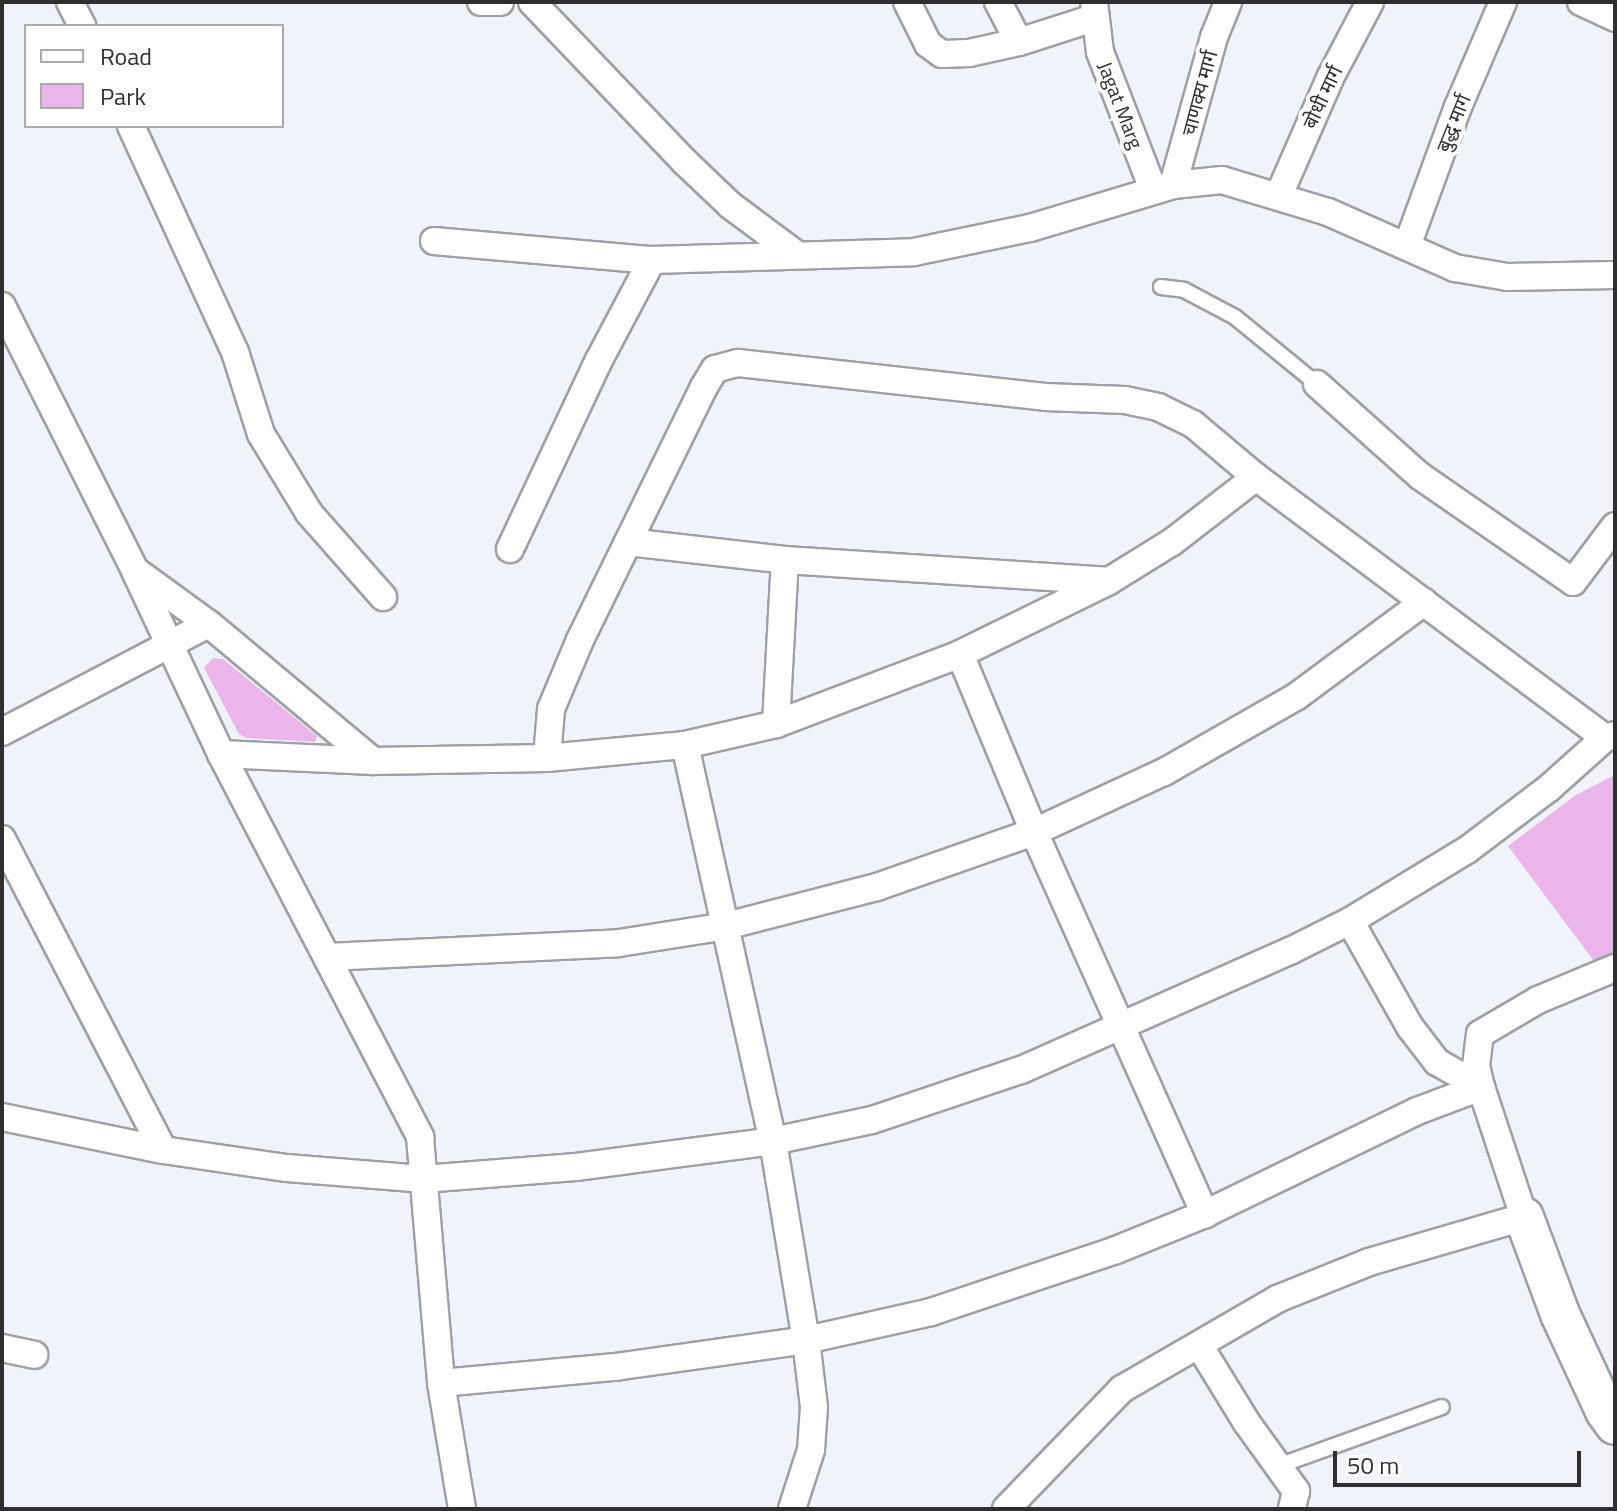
<!DOCTYPE html>
<meta charset="utf-8">
<style>
body{margin:0}
#map{position:relative;width:1617px;height:1511px;overflow:hidden;background:#f1f3fa;font-family:"Titillium Web","Noto Sans Devanagari",sans-serif}
div>[style]{position:absolute}
.green>*{inset:0;background:#eab6e9}
.roads{filter:drop-shadow(2px 0 #9ea0a6) drop-shadow(-2px 0 #9ea0a6) drop-shadow(0 2px #9ea0a6) drop-shadow(0 -2px #9ea0a6)}
.lane>*{height:14px;margin:-7px;padding:0 7px;transform-origin:7px;border-radius:7px;background:#fff}
.street>*{height:26px;margin:-13px;padding:0 13px;transform-origin:13px;border-radius:13px;background:#fff}
.secondary>*{height:38px;margin:-19px;padding:0 19px;transform-origin:19px;border-radius:19px;background:#fff}
span{translate:-50% -50%;white-space:nowrap;text-align:center;line-height:1.15;-webkit-text-stroke:8px #fff;paint-order:stroke}
.street-label{font-size:20px;color:#2f2f32}
.frame{position:absolute;inset:0;border:4px solid #2f2f32;pointer-events:none}
.legend{position:absolute;left:24px;top:24px;width:260px;height:104px;box-sizing:border-box;background:#fff;border:2px solid #acacad;margin:0;padding:10px 14px;list-style:none;font-size:24px;color:#2f2f32}
.legend li{display:flex;align-items:center;gap:16px;height:40px}
.legend b{width:40px;border:2px solid #acacad}
.scale{position:absolute;left:1333px;top:1451px;width:248px;height:36px;box-sizing:border-box;border:4px solid #2f2f32;border-top:0;padding-left:10px;font-size:24px;line-height:28px;white-space:nowrap;color:#2f2f32;-webkit-text-stroke:6px #fff;paint-order:stroke}
</style>
<div id="map">
<div class="green">
<div style="clip-path:polygon(213px 658px,223px 659px,317px 736px,315px 742px,246px 738px,239px 734px,204px 668px)"></div>
<div style="clip-path:polygon(1615px 775px,1615px 957px,1600px 969px,1508px 846px,1576px 795px)"></div>
</div>
<div class="roads">
<div class="lane">
<div style="left:1161px;top:287px;width:23px;rotate:7deg"></div>
<div style="left:1184px;top:290px;width:58px;rotate:27.9deg"></div>
<div style="left:1235px;top:317px;width:106px;rotate:39.3deg"></div>
<div style="left:1278px;top:1466px;width:174px;rotate:-19.8deg"></div>
</div>
<div class="street">
<div style="left:70px;top:2px;width:27px;rotate:63deg"></div>
<div style="left:481px;top:2px;width:19px"></div>
<div style="left:532px;top:2px;width:220px;rotate:46.3deg"></div>
<div style="left:684px;top:161px;width:64px;rotate:43.7deg"></div>
<div style="left:730px;top:205px;width:84px;rotate:36.7deg"></div>
<div style="left:907px;top:2px;width:47px;rotate:63.4deg"></div>
<div style="left:928px;top:44px;width:17px;rotate:36deg"></div>
<div style="left:942px;top:54px;width:27px;rotate:-2deg"></div>
<div style="left:969px;top:53px;width:51px;rotate:-12.4deg"></div>
<div style="left:1019px;top:42px;width:79px;rotate:-17.7deg"></div>
<div style="left:998px;top:2px;width:45px;rotate:62.3deg"></div>
<div style="left:1094px;top:2px;width:50px;rotate:83.2deg"></div>
<div style="left:1100px;top:52px;width:147px;rotate:68.9deg"></div>
<div style="left:1581px;top:2px;width:38px;rotate:25deg"></div>
<div style="left:131px;top:126px;width:249px;rotate:65.3deg"></div>
<div style="left:235px;top:352px;width:86px;rotate:72.4deg"></div>
<div style="left:261px;top:434px;width:92px;rotate:58.7deg"></div>
<div style="left:309px;top:513px;width:112px;rotate:48.6deg"></div>
<div style="left:1173px;top:185px;width:154px;rotate:-74.5deg"></div>
<div style="left:1214px;top:37px;width:38px;rotate:-68deg"></div>
<div style="left:1279px;top:195px;width:128px;rotate:-66.4deg"></div>
<div style="left:1330px;top:78px;width:86px;rotate:-62.2deg"></div>
<div style="left:434px;top:241px;width:219px;rotate:5deg"></div>
<div style="left:652px;top:260px;width:262px;rotate:-1.7deg"></div>
<div style="left:914px;top:252px;width:118px;rotate:-11.7deg"></div>
<div style="left:1030px;top:228px;width:149px;rotate:-16.7deg"></div>
<div style="left:1173px;top:185px;width:49px;rotate:-5.8deg"></div>
<div style="left:1222px;top:180px;width:111px;rotate:16.8deg"></div>
<div style="left:1328px;top:212px;width:139px;rotate:23.8deg"></div>
<div style="left:1455px;top:268px;width:53px;rotate:9.8deg"></div>
<div style="left:1507px;top:277px;width:108px;rotate:-1.1deg"></div>
<div style="left:1407px;top:246px;width:148px;rotate:-69.9deg"></div>
<div style="left:1458px;top:107px;width:114px;rotate:-66.8deg"></div>
<div style="left:2px;top:306px;width:297px;rotate:63.3deg"></div>
<div style="left:135px;top:571px;width:202px;rotate:64.8deg"></div>
<div style="left:221px;top:754px;width:432px;rotate:62.5deg"></div>
<div style="left:420px;top:1137px;width:247px;rotate:85.1deg"></div>
<div style="left:441px;top:1383px;width:128px;rotate:80.5deg"></div>
<div style="left:1317px;top:384px;width:138px;rotate:41.8deg"></div>
<div style="left:1420px;top:476px;width:186px;rotate:34.7deg"></div>
<div style="left:1573px;top:582px;width:70px;rotate:-53.1deg"></div>
<div style="left:628px;top:542px;width:158px;rotate:6.5deg"></div>
<div style="left:785px;top:560px;width:323px;rotate:3.7deg"></div>
<div style="left:510px;top:549px;width:209px;rotate:-64.8deg"></div>
<div style="left:599px;top:360px;width:113px;rotate:-62.1deg"></div>
<div style="left:136px;top:571px;width:90px;rotate:36deg"></div>
<div style="left:209px;top:624px;width:214px;rotate:39.9deg"></div>
<div style="left:960px;top:654px;width:193px;rotate:67.4deg"></div>
<div style="left:1034px;top:832px;width:419px;rotate:65.9deg"></div>
<div style="left:776px;top:724px;width:164px;rotate:-86.9deg"></div>
<div style="left:2px;top:732px;width:233px;rotate:-27.6deg"></div>
<div style="left:685px;top:745px;width:406px;rotate:77.5deg"></div>
<div style="left:773px;top:1141px;width:202px;rotate:80.6deg"></div>
<div style="left:806px;top:1340px;width:67px;rotate:83.2deg"></div>
<div style="left:814px;top:1407px;width:43px;rotate:94deg"></div>
<div style="left:811px;top:1450px;width:62px;rotate:107.9deg"></div>
<div style="left:221px;top:754px;width:152px;rotate:2.6deg"></div>
<div style="left:373px;top:761px;width:174px;rotate:-1deg"></div>
<div style="left:547px;top:758px;width:139px;rotate:-5.4deg"></div>
<div style="left:685px;top:745px;width:93px;rotate:-13deg"></div>
<div style="left:776px;top:724px;width:197px;rotate:-20.8deg"></div>
<div style="left:960px;top:654px;width:166px;rotate:-26.1deg"></div>
<div style="left:1109px;top:581px;width:74px;rotate:-31.8deg"></div>
<div style="left:1172px;top:542px;width:106px;rotate:-37.7deg"></div>
<div style="left:547px;top:758px;width:49px;rotate:-85.3deg"></div>
<div style="left:551px;top:709px;width:75px;rotate:-67.2deg"></div>
<div style="left:580px;top:640px;width:282px;rotate:-63.9deg"></div>
<div style="left:704px;top:387px;width:21px;rotate:-59deg"></div>
<div style="left:715px;top:369px;width:24px;rotate:-15deg"></div>
<div style="left:738px;top:363px;width:309px;rotate:6.3deg"></div>
<div style="left:1045px;top:397px;width:80px;rotate:2.1deg"></div>
<div style="left:1125px;top:400px;width:34px;rotate:12deg"></div>
<div style="left:1158px;top:407px;width:39px;rotate:26deg"></div>
<div style="left:1193px;top:424px;width:82px;rotate:40.1deg"></div>
<div style="left:1256px;top:477px;width:436px;rotate:36.8deg"></div>
<div style="left:2px;top:839px;width:350px;rotate:62.6deg"></div>
<div style="left:1350px;top:921px;width:122px;rotate:60.5deg"></div>
<div style="left:1410px;top:1027px;width:44px;rotate:52.4deg"></div>
<div style="left:1437px;top:1062px;width:51px;rotate:29.6deg"></div>
<div style="left:327px;top:957px;width:292px;rotate:-2.7deg"></div>
<div style="left:619px;top:943px;width:108px;rotate:-9deg"></div>
<div style="left:726px;top:926px;width:156px;rotate:-14.5deg"></div>
<div style="left:877px;top:887px;width:166px;rotate:-19.3deg"></div>
<div style="left:1034px;top:832px;width:143px;rotate:-24.8deg"></div>
<div style="left:1164px;top:772px;width:153px;rotate:-29.7deg"></div>
<div style="left:1297px;top:696px;width:158px;rotate:-36.5deg"></div>
<div style="left:2px;top:1117px;width:164px;rotate:11.6deg"></div>
<div style="left:163px;top:1150px;width:125px;rotate:8.3deg"></div>
<div style="left:287px;top:1168px;width:136px;rotate:4.6deg"></div>
<div style="left:423px;top:1179px;width:153px;rotate:-4.5deg"></div>
<div style="left:576px;top:1167px;width:199px;rotate:-7.5deg"></div>
<div style="left:773px;top:1141px;width:101px;rotate:-12deg"></div>
<div style="left:872px;top:1120px;width:157px;rotate:-18.6deg"></div>
<div style="left:1021px;top:1070px;width:294px;rotate:-23.9deg"></div>
<div style="left:1290px;top:951px;width:67px;rotate:-26.6deg"></div>
<div style="left:1350px;top:921px;width:137px;rotate:-31.3deg"></div>
<div style="left:1467px;top:850px;width:103px;rotate:-37.1deg"></div>
<div style="left:1549px;top:788px;width:75px;rotate:-41.8deg"></div>
<div style="left:1605px;top:738px;width:10px;rotate:-17deg"></div>
<div style="left:1199px;top:1345px;width:92px;rotate:58.4deg"></div>
<div style="left:1247px;top:1423px;width:84px;rotate:54.2deg"></div>
<div style="left:1296px;top:1491px;width:18px;rotate:103deg"></div>
<div style="left:2px;top:1348px;width:33px;rotate:12deg"></div>
<div style="left:441px;top:1383px;width:175px;rotate:-5.3deg"></div>
<div style="left:615px;top:1367px;width:193px;rotate:-8deg"></div>
<div style="left:806px;top:1340px;width:128px;rotate:-12.6deg"></div>
<div style="left:931px;top:1312px;width:195px;rotate:-18.5deg"></div>
<div style="left:1116px;top:1250px;width:96px;rotate:-22deg"></div>
<div style="left:1205px;top:1214px;width:236px;rotate:-25.9deg"></div>
<div style="left:1417px;top:1111px;width:68px;rotate:-20.6deg"></div>
<div style="left:1006px;top:1509px;width:167px;rotate:-46deg"></div>
<div style="left:1122px;top:1389px;width:179px;rotate:-30.1deg"></div>
<div style="left:1277px;top:1299px;width:99px;rotate:-21.9deg"></div>
<div style="left:1369px;top:1262px;width:161px;rotate:-16.2deg"></div>
<div style="left:1524px;top:1217px;width:137px;rotate:-108.3deg"></div>
<div style="left:1481px;top:1087px;width:22px;rotate:-103deg"></div>
<div style="left:1476px;top:1066px;width:32px;rotate:-83deg"></div>
<div style="left:1480px;top:1034px;width:67px;rotate:-30.4deg"></div>
<div style="left:1538px;top:1000px;width:83px;rotate:-22.6deg"></div>
</div>
<div class="secondary">
<div style="left:1524px;top:1217px;width:103px;rotate:69.6deg"></div>
<div style="left:1560px;top:1314px;width:107px;rotate:65.1deg"></div>
<div style="left:1605px;top:1411px;width:17px;rotate:54deg"></div>
</div>
</div>
<div class="street-label">
<span style="left:1199px;top:93px;rotate:-75deg">चाणक्य मार्ग</span>
<span style="left:1322px;top:97px;rotate:-65deg">बोधी मार्ग</span>
<span style="left:1121px;top:105px;rotate:69deg">Jagat Marg</span>
<span style="left:1453px;top:123px;rotate:-68deg">बुद्ध मार्ग</span>
</div>
<div class="frame"></div>
<ul class="legend">
<li><b style="height:10px;background:#fff"></b>Road</li>
<li><b style="height:22px;background:#eab6e9"></b>Park</li>
</ul>
<div class="scale">50 m</div>
</div>
